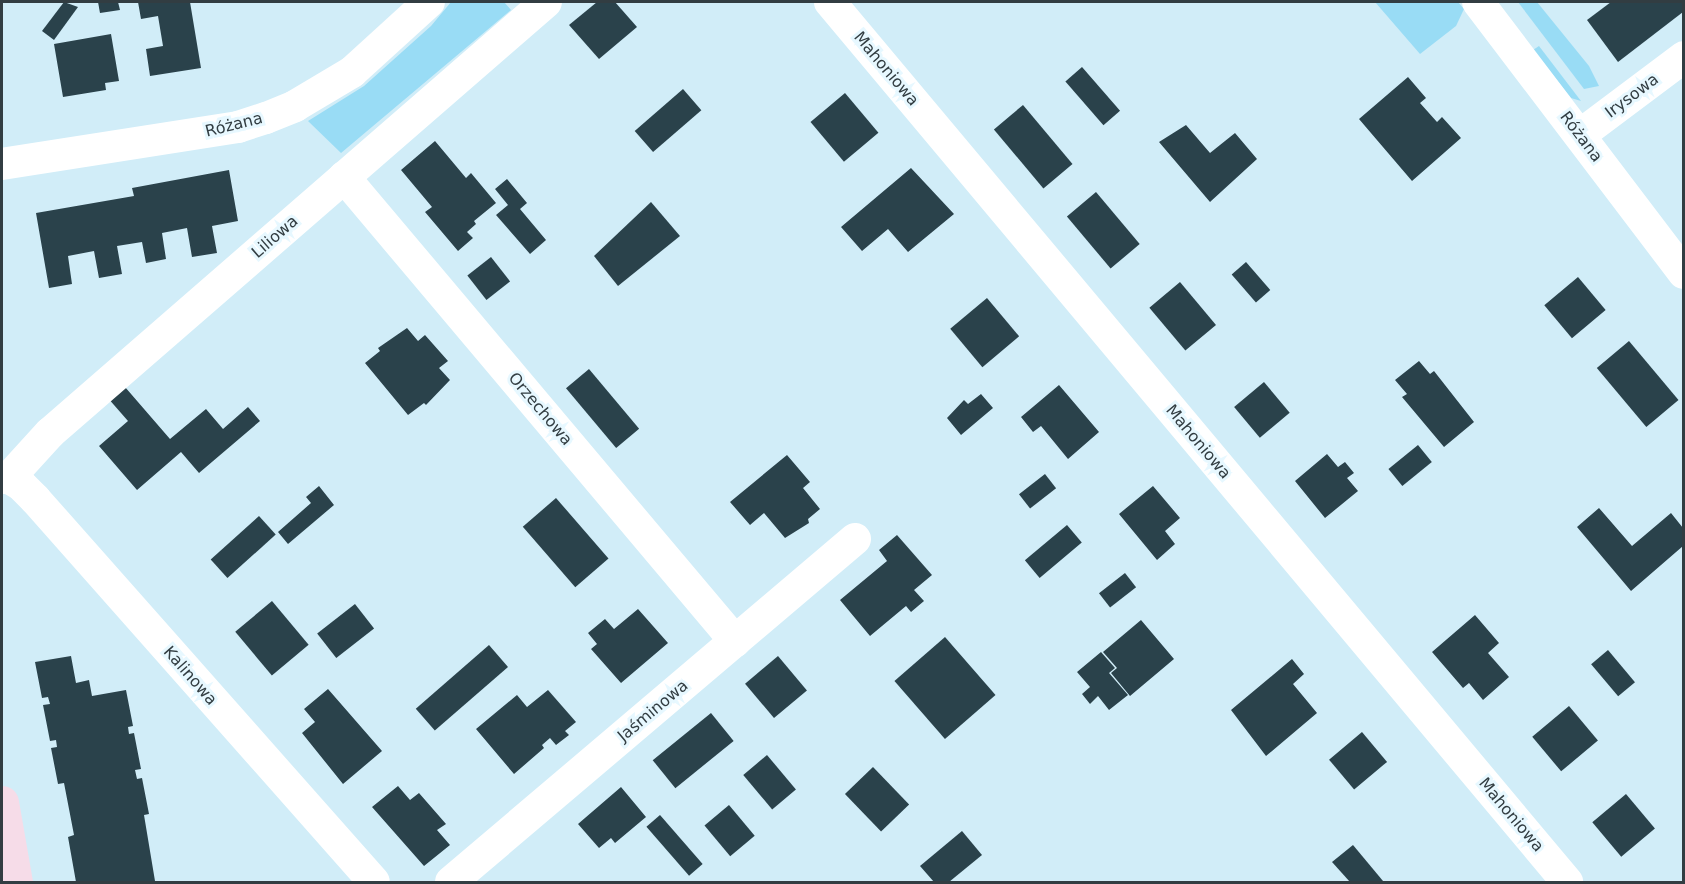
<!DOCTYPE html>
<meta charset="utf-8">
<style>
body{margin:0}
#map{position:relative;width:1685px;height:884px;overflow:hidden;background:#d1edf8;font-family:"DejaVu Sans",sans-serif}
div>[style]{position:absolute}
.green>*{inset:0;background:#99dcf5}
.building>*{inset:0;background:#2a424b;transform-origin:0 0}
.street>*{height:32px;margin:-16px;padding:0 16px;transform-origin:16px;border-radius:16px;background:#fff}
.secondary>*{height:33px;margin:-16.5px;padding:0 16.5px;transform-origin:16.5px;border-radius:16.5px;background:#f6dce8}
span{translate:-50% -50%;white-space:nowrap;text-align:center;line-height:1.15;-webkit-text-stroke:6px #e7f8ff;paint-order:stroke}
.street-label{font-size:16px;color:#323d42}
.frame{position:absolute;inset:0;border:3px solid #323d42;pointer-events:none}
</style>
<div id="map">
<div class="green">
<div style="clip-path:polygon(451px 2px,504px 2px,511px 10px,341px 153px,308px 121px,364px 86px,431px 26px)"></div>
<div style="clip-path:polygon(1375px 2px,1458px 2px,1464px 9px,1456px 26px,1420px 54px)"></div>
<div style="clip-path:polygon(1518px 2px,1537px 2px,1589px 66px,1599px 86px,1584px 89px)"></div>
<div style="clip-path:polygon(1539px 46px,1581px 101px,1571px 98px,1533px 50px)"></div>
</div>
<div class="building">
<div style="clip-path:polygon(64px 2px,78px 7px,54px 40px,42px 31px)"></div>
<div style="clip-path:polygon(98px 2px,118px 2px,120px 10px,100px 13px)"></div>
<div style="clip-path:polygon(138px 2px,190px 2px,201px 68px,150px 76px,146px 49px,163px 46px,158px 16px,141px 19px)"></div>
<div style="clip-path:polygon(597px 2px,615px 2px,637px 27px,599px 59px,569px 25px)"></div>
<div style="clip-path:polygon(1611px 2px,1683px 2px,1683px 12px,1618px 62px,1587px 20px)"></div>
<div style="clip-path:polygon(111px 34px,119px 81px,105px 83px,106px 90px,63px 97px,54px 44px)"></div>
<div style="left:1082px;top:67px;width:58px;height:22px;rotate:49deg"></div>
<div style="clip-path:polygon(1408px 77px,1426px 98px,1420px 103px,1437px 122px,1442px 117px,1461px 138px,1412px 181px,1359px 119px)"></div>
<div style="left:683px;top:89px;width:28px;height:64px;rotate:49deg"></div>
<div style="left:845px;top:93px;width:52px;height:45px;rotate:50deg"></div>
<div style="left:1023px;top:105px;width:77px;height:38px;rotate:50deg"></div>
<div style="clip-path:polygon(1186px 125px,1210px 153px,1235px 133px,1257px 159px,1210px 202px,1159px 142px)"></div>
<div style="clip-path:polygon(435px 141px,466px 178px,471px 173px,496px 203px,474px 221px,476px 224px,467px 232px,473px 238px,458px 251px,425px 212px,432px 207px,401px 170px)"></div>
<div style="clip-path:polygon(911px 168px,954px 214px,908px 252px,888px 229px,862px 251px,841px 227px)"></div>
<div style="clip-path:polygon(229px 170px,238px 221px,212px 226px,217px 253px,192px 257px,187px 228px,162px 233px,166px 259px,146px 263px,142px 242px,117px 246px,122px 274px,99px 278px,94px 251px,68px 256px,72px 284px,49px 288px,36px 213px,134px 196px,132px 188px)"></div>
<div style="clip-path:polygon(507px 179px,527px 203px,520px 209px,546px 240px,530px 254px,496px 215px,508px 205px,495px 189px)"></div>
<div style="left:1096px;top:192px;width:68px;height:38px;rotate:50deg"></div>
<div style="clip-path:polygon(651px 202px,680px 236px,618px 286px,594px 256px)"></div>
<div style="left:491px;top:257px;width:31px;height:30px;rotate:52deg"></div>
<div style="left:1246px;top:262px;width:37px;height:19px;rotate:49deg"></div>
<div style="left:1578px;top:277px;width:43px;height:44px;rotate:50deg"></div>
<div style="left:1180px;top:282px;width:56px;height:40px;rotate:50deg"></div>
<div style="left:987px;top:298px;width:50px;height:48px;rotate:50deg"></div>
<div style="clip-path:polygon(407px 328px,418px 341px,425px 335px,448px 361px,439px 368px,450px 380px,426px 405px,424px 403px,408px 415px,365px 363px,380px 351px,378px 348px)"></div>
<div style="left:1629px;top:341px;width:77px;height:42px;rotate:50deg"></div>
<div style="clip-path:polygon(1419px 361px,1430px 374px,1434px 371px,1474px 422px,1444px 447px,1402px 397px,1407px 394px,1395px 380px)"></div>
<div style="left:589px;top:369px;width:78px;height:30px;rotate:50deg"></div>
<div style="left:1264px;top:382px;width:40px;height:39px;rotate:50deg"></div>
<div style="clip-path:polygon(1059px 385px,1099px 432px,1068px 459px,1041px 426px,1033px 432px,1021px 417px)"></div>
<div style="clip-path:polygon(125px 387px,170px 439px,206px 409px,223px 429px,248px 407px,260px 421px,199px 473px,181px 452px,137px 490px,99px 446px,128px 421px,107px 397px)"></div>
<div style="clip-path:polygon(981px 394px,993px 408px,961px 435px,947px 418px,964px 400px,968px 404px)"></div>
<div style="left:1418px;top:445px;width:22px;height:38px;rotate:51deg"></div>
<div style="clip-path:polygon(1327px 454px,1338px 467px,1345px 462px,1354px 473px,1347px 478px,1358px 491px,1325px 518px,1295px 481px)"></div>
<div style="clip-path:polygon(787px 455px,810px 482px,803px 488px,820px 509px,808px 519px,809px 523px,785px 538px,764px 513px,750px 525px,730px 502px)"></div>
<div style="left:1045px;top:474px;width:18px;height:33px;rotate:52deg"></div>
<div style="clip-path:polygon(319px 486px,334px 505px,288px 544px,278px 532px,311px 503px,306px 497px)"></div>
<div style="clip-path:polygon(1153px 486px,1180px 518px,1165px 531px,1175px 544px,1157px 560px,1119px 514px)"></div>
<div style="left:556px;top:498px;width:80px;height:44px;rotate:49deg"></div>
<div style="clip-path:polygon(1599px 508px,1632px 546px,1671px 513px,1683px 528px,1683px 546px,1631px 591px,1577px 527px)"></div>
<div style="left:259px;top:516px;width:25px;height:65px;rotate:48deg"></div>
<div style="left:1067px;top:525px;width:23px;height:55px;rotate:50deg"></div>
<div style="clip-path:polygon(897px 535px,932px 575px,914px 590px,924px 601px,911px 612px,906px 606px,870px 636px,840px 600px,887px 561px,879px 550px)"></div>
<div style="left:1125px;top:573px;width:18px;height:33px;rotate:52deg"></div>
<div style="left:272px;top:601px;width:57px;height:48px;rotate:50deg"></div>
<div style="left:355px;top:604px;width:31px;height:48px;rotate:52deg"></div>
<div style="clip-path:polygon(638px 609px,668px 643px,621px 683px,591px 649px,597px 644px,588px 633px,605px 619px,614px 629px)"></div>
<div style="clip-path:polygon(1475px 615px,1499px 643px,1488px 653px,1509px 677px,1483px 700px,1469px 683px,1463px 688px,1432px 652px)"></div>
<div style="clip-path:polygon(1141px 620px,1174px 659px,1130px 696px,1111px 673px,1117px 668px,1103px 652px)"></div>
<div style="left:945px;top:637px;width:77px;height:67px;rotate:49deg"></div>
<div style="left:489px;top:645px;width:29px;height:97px;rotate:49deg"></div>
<div style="left:1608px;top:650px;width:42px;height:22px;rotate:50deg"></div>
<div style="clip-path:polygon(1101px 652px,1115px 668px,1109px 673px,1128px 695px,1109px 710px,1098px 696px,1090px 704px,1082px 694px,1090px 687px,1077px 672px)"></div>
<div style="clip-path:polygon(71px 656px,76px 683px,89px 680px,92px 696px,126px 690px,133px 726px,128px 727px,129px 734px,134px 733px,141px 769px,135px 770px,137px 779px,142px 778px,149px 814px,144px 815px,155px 881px,76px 882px,68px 837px,74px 835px,64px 783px,58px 784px,51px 748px,57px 747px,56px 740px,50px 741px,43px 705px,50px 704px,48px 697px,42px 698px,35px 662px)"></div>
<div style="left:778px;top:656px;width:45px;height:43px;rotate:50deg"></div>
<div style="clip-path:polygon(1292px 659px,1304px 674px,1293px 684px,1317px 713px,1266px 756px,1231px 710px)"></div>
<div style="clip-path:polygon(328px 689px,382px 751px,343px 784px,302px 733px,315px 722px,304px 709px)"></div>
<div style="clip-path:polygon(548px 690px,576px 722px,565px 731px,569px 735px,556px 745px,550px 738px,542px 745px,544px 748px,514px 774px,476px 729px,517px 695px,527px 707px)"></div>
<div style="left:1569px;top:706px;width:45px;height:48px;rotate:50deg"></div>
<div style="left:711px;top:713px;width:36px;height:75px;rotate:51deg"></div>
<div style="left:1362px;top:732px;width:39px;height:43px;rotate:50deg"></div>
<div style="left:767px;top:755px;width:45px;height:31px;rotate:50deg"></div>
<div style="left:873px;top:767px;width:52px;height:39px;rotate:46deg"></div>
<div style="clip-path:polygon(398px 786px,410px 800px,419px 793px,446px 824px,437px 830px,450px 845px,424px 866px,372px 807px)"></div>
<div style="clip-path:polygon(621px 787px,646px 817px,615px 843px,611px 838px,599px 848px,578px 824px)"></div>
<div style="left:1626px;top:794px;width:45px;height:44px;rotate:50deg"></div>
<div style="left:729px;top:805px;width:40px;height:32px;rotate:50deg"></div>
<div style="left:660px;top:815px;width:65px;height:18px;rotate:49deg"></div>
<div style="clip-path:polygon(962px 831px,982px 855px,949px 882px,934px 882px,920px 866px)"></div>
<div style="clip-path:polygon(1353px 845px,1383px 881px,1382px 882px,1350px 882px,1332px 862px)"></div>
</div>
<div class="street">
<div style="left:830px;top:2px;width:1148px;rotate:50.05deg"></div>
<div style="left:1478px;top:2px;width:340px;rotate:52.8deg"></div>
<div style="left:1580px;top:135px;width:130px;rotate:-36.9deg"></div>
<div style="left:2px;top:164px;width:239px;rotate:-8.9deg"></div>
<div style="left:238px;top:127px;width:29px;rotate:-18deg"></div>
<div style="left:266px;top:118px;width:31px;rotate:-22deg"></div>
<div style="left:295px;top:106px;width:66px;rotate:-30.8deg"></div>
<div style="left:352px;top:72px;width:104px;rotate:-42.3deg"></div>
<div style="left:344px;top:177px;width:607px;rotate:49.88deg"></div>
<div style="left:2px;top:478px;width:7px"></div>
<div style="left:9px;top:478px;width:14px;rotate:30deg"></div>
<div style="left:21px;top:485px;width:20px;rotate:45deg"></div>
<div style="left:35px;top:499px;width:511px;rotate:48.49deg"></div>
<div style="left:9px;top:478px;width:61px;rotate:-47.7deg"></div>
<div style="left:50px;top:433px;width:657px;rotate:-40.99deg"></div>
<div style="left:451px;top:882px;width:530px;rotate:-40.33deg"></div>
</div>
<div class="secondary">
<div style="left:2px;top:802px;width:81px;rotate:80.1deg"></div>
</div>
<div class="street-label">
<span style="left:886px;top:69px;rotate:50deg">Mahoniowa</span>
<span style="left:1632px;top:96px;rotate:-37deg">Irysowa</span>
<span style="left:234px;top:125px;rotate:-14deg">Różana</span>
<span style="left:1581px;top:137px;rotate:53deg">Różana</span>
<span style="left:275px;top:237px;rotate:-41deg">Liliowa</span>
<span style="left:540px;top:409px;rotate:50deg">Orzechowa</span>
<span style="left:1198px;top:442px;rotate:50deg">Mahoniowa</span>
<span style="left:190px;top:676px;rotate:49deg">Kalinowa</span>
<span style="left:653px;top:711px;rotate:-40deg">Jaśminowa</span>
<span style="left:1511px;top:815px;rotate:50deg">Mahoniowa</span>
</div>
<div class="frame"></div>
</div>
